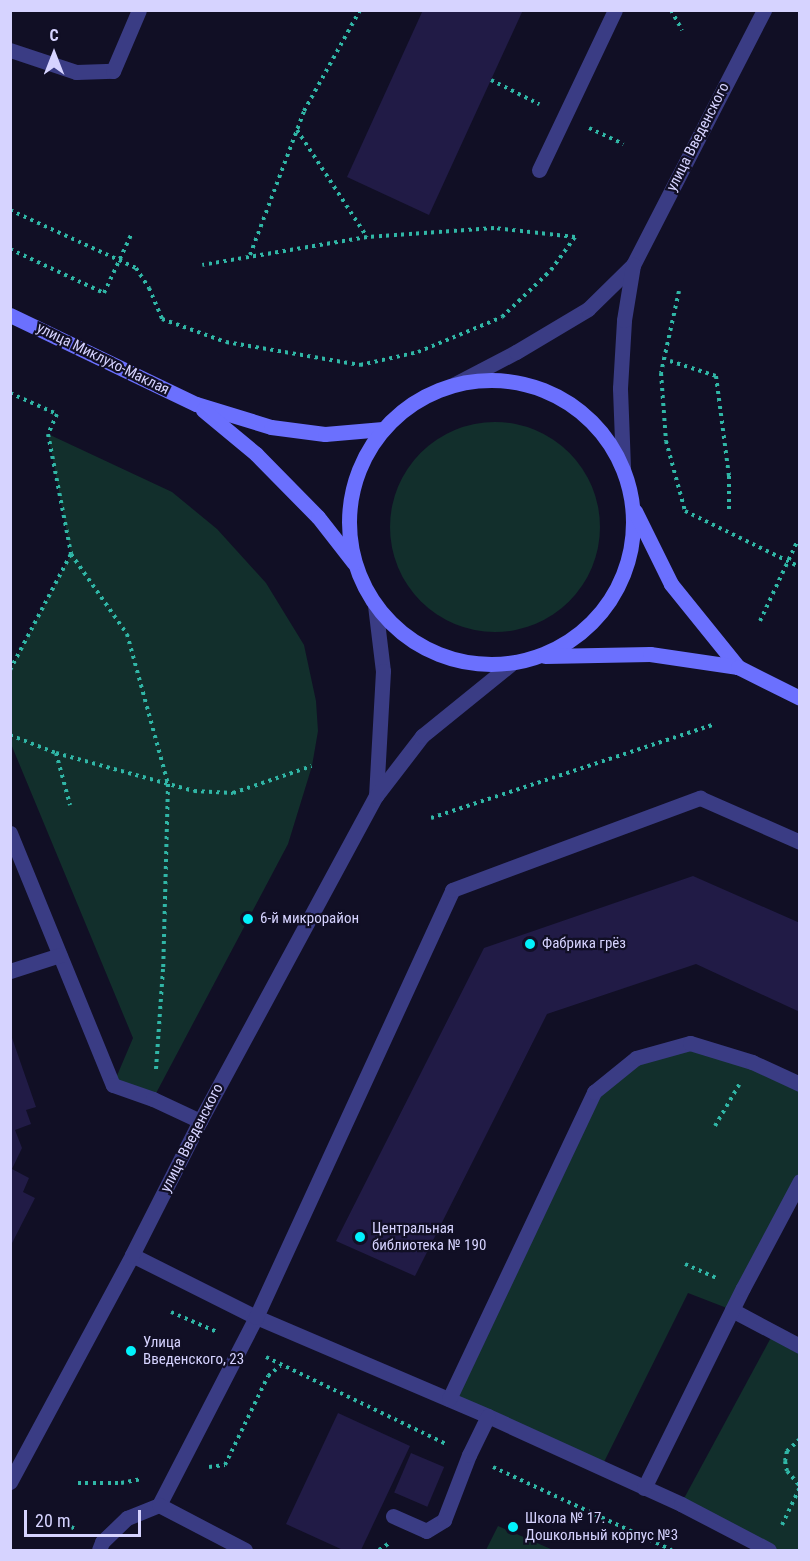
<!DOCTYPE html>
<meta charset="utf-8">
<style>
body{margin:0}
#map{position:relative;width:810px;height:1561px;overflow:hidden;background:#110f25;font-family:"Roboto Condensed",sans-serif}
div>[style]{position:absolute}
.green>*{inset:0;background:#122f2c}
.round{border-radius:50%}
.building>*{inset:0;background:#211b46;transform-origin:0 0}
.path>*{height:4px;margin-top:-2px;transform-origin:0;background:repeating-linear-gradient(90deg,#30b6a6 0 3px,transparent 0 7.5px)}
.service>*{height:15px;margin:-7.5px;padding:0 7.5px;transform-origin:7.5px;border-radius:7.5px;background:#3a3c84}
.tertiary>*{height:15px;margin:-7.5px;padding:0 7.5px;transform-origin:7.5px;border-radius:7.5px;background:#3a3c84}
.secondary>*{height:15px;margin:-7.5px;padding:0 7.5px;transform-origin:7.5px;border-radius:7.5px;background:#6b70fe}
.secondary>.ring{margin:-7.5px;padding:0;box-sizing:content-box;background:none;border:15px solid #6b70fe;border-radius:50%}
.dots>*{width:16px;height:16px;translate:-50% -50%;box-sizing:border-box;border:3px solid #110f25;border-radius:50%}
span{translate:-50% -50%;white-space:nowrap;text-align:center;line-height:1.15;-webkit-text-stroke:4.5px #110f25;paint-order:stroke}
.street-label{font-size:15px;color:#d6d3ff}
.poi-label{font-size:15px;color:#d6d3ff}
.left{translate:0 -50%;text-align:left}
.frame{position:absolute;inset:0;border:12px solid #d6d3ff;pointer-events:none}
.north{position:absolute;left:24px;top:24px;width:60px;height:60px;-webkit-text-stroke:4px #110f25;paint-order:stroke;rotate:0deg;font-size:16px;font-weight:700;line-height:24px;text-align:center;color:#d6d3ff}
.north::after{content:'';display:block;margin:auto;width:21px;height:27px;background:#d6d3ff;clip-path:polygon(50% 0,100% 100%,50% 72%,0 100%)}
.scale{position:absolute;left:24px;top:1510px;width:117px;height:27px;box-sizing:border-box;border:3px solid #d6d3ff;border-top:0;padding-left:8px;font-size:18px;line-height:21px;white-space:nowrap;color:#d6d3ff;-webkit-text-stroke:4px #110f25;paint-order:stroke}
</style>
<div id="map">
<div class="green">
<div class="round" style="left:390px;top:422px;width:210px;height:210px"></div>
<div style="clip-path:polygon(48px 434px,172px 492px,217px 529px,266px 583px,304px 645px,316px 701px,318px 731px,312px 766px,288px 844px,153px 1099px,113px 1085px,133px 1038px,11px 744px,10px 670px,71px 554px)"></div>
<div style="clip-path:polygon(690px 1043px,799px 1084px,799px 1181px,732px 1310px,688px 1293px,601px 1468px,449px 1399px,594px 1092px,636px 1058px)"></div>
<div style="clip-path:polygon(774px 1332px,799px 1346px,799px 1550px,769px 1550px,681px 1504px)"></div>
<div style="clip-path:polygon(498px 1526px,553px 1550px,486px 1550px)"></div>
</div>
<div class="building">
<div style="clip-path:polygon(423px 10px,523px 10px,429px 215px,347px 177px)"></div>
<div style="clip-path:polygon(693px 876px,800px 923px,800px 1012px,696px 964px,547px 1014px,415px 1276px,336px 1241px,484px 948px)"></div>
<div style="clip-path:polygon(11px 1035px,36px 1107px,26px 1110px,31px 1124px,15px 1130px,22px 1148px,12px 1169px,29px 1178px,23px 1192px,35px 1198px,10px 1247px)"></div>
<div style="clip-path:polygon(338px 1413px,410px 1446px,361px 1550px,343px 1550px,286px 1524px)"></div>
<div style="left:411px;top:1453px;width:36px;height:43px;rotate:23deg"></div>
</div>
<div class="path">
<div style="left:671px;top:10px;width:23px;rotate:61deg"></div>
<div style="left:491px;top:80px;width:54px;rotate:26.6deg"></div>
<div style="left:589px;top:128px;width:38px;rotate:25deg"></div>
<div style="left:297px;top:130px;width:128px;rotate:56.8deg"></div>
<div style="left:10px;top:210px;width:139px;rotate:24.7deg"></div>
<div style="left:136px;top:268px;width:24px;rotate:57deg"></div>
<div style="left:149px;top:288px;width:34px;rotate:67deg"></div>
<div style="left:162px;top:319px;width:68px;rotate:19.8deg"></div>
<div style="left:226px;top:342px;width:136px;rotate:9.7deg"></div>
<div style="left:360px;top:365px;width:59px;rotate:-12.6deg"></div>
<div style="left:418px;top:352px;width:91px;rotate:-22.6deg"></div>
<div style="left:502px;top:317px;width:68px;rotate:-43.8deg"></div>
<div style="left:551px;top:270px;width:41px;rotate:-54deg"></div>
<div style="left:575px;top:237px;width:81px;rotate:-173.7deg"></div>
<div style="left:494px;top:228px;width:127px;rotate:175.9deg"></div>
<div style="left:367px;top:237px;width:167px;rotate:170.4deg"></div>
<div style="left:10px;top:249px;width:104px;rotate:25.1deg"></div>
<div style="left:104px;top:293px;width:66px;rotate:-65deg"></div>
<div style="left:250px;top:255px;width:154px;rotate:-69.4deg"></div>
<div style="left:304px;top:111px;width:115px;rotate:-61deg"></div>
<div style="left:679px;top:291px;width:84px;rotate:102.4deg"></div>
<div style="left:661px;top:373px;width:68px;rotate:85.8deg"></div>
<div style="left:666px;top:441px;width:73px;rotate:74.8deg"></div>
<div style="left:685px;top:511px;width:128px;rotate:26deg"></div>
<div style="left:670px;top:361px;width:48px;rotate:18.1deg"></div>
<div style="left:716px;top:376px;width:101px;rotate:82.6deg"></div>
<div style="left:729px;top:476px;width:33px;rotate:90deg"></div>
<div style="left:10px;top:393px;width:51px;rotate:24.1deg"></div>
<div style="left:57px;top:414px;width:22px;rotate:114deg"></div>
<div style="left:48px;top:434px;width:122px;rotate:79.1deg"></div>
<div style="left:71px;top:554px;width:98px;rotate:55deg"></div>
<div style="left:127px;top:634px;width:156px;rotate:74.7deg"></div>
<div style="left:168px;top:784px;width:185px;rotate:91.5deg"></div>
<div style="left:163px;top:969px;width:101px;rotate:94deg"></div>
<div style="left:760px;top:621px;width:89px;rotate:-64.9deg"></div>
<div style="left:10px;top:670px;width:131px;rotate:-62.3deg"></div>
<div style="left:10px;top:735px;width:49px;rotate:21.4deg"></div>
<div style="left:56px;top:753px;width:143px;rotate:15.4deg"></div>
<div style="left:194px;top:791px;width:39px;rotate:3deg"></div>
<div style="left:233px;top:793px;width:83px;rotate:-18.9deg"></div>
<div style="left:56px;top:753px;width:54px;rotate:74.9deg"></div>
<div style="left:431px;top:818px;width:297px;rotate:-18.3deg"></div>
<div style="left:715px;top:1126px;width:48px;rotate:-59.7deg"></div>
<div style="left:685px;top:1264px;width:35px;rotate:24deg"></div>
<div style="left:171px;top:1312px;width:50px;rotate:23.5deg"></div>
<div style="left:266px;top:1357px;width:200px;rotate:25.8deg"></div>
<div style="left:800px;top:1439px;width:18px;rotate:137deg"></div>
<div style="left:787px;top:1451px;width:10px;rotate:101deg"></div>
<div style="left:785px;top:1461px;width:10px;rotate:79deg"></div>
<div style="left:787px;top:1471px;width:20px;rotate:49deg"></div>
<div style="left:209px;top:1467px;width:16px;rotate:-7deg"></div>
<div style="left:225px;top:1465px;width:99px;rotate:-64.2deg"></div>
<div style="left:268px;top:1376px;width:16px;rotate:-40deg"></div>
<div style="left:493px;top:1467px;width:197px;rotate:24.9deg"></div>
<div style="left:78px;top:1483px;width:43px"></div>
<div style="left:121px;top:1483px;width:21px;rotate:-11deg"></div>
<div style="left:58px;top:1520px;width:21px;rotate:28deg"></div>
<div style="left:782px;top:1525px;width:42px;rotate:-64.7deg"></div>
<div style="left:379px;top:1550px;width:11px;rotate:-34deg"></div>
</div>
<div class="service">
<div style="left:10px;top:50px;width:70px;rotate:18.4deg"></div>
<div style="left:76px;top:72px;width:37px;rotate:-2deg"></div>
<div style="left:113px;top:71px;width:66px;rotate:-66.9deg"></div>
<div style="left:539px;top:170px;width:177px;rotate:-64.6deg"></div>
<div style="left:10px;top:833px;width:272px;rotate:67.8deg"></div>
<div style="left:113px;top:1085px;width:42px;rotate:19.3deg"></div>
<div style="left:153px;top:1099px;width:52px;rotate:25.1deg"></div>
<div style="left:10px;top:971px;width:52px;rotate:-17.7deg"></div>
<div style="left:132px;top:1255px;width:139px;rotate:26.6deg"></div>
<div style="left:256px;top:1317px;width:252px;rotate:23.1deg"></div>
<div style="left:488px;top:1416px;width:212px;rotate:24.5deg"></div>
<div style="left:681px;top:1504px;width:99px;rotate:27.6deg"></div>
<div style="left:732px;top:1310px;width:77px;rotate:27.9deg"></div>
<div style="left:449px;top:1399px;width:340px;rotate:-64.7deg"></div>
<div style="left:594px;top:1092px;width:54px;rotate:-39deg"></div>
<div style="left:636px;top:1058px;width:56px;rotate:-15.5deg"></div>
<div style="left:690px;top:1043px;width:65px;rotate:17deg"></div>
<div style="left:752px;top:1062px;width:53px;rotate:24.6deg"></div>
<div style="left:644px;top:1488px;width:223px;rotate:-63.7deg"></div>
<div style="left:743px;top:1288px;width:121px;rotate:-62deg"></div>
<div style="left:159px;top:1505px;width:212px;rotate:-62.7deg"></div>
<div style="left:256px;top:1317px;width:470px;rotate:-65.3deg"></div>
<div style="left:452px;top:890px;width:265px;rotate:-20.4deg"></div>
<div style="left:700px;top:798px;width:109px;rotate:23.7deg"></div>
<div style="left:393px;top:1516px;width:36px;rotate:24deg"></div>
<div style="left:426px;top:1531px;width:21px;rotate:-31deg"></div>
<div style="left:444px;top:1520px;width:70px;rotate:-69deg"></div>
<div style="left:469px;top:1455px;width:43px;rotate:-64deg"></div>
<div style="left:99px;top:1550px;width:9px;rotate:-69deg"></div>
<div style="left:102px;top:1542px;width:35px;rotate:-44deg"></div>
<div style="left:127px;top:1518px;width:35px;rotate:-22deg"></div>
<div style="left:159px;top:1505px;width:97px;rotate:27.6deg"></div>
</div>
<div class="tertiary">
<div style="left:455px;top:384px;width:69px;rotate:-27.7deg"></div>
<div style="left:516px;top:352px;width:84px;rotate:-30.8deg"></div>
<div style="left:588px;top:309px;width:63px;rotate:-44.4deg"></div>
<div style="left:633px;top:265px;width:287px;rotate:-62.8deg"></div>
<div style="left:623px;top:467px;width:79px;rotate:-92.2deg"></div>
<div style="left:620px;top:388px;width:68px;rotate:-86.6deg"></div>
<div style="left:624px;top:320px;width:56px;rotate:-80.7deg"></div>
<div style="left:375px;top:605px;width:66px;rotate:83.1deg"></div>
<div style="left:383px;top:671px;width:125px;rotate:93.2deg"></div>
<div style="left:10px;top:1482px;width:258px;rotate:-61.7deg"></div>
<div style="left:132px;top:1255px;width:150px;rotate:-63.1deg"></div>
<div style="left:200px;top:1121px;width:370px;rotate:-61.6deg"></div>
<div style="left:376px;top:796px;width:76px;rotate:-52.5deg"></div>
<div style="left:422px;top:736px;width:114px;rotate:-39deg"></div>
</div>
<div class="secondary">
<div style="left:10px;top:315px;width:206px;rotate:25.6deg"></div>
<div style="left:196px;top:404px;width:78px;rotate:17deg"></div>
<div style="left:271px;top:427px;width:54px;rotate:7.4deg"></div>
<div style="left:325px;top:434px;width:58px;rotate:-4.9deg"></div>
<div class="ring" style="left:349px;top:380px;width:269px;height:269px"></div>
<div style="left:203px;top:410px;width:69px;rotate:39.7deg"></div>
<div style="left:256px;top:454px;width:88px;rotate:45.5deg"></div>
<div style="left:318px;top:517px;width:58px;rotate:52deg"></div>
<div style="left:635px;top:511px;width:81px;rotate:63.7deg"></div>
<div style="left:671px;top:584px;width:107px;rotate:51.1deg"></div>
<div style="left:545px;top:656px;width:105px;rotate:-1.1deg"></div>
<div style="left:650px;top:654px;width:89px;rotate:8.4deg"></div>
<div style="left:738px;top:667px;width:69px;rotate:26.6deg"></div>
</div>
<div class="dots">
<div style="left:248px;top:919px;background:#02f2fc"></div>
<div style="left:530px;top:944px;background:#02f2fc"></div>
<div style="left:360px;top:1237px;background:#02f2fc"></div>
<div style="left:131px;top:1351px;background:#02f2fc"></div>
<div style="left:513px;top:1527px;background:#02f2fc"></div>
</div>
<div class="street-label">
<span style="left:698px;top:137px;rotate:-63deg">улица Введенского</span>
<span style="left:103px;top:359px;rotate:26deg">улица Миклухо-Маклая</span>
<span style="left:192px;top:1138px;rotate:-63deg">улица Введенского</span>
</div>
<div class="poi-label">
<span class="left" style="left:260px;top:919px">6-й микрорайон</span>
<span class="left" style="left:542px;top:944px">Фабрика грёз</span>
<span class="left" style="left:372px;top:1237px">Центральная<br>библиотека № 190</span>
<span class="left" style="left:143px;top:1351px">Улица<br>Введенского, 23</span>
<span class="left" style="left:525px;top:1527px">Школа № 17.<br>Дошкольный корпус №3</span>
</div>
<div class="frame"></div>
<div class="north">С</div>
<div class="scale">20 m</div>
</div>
